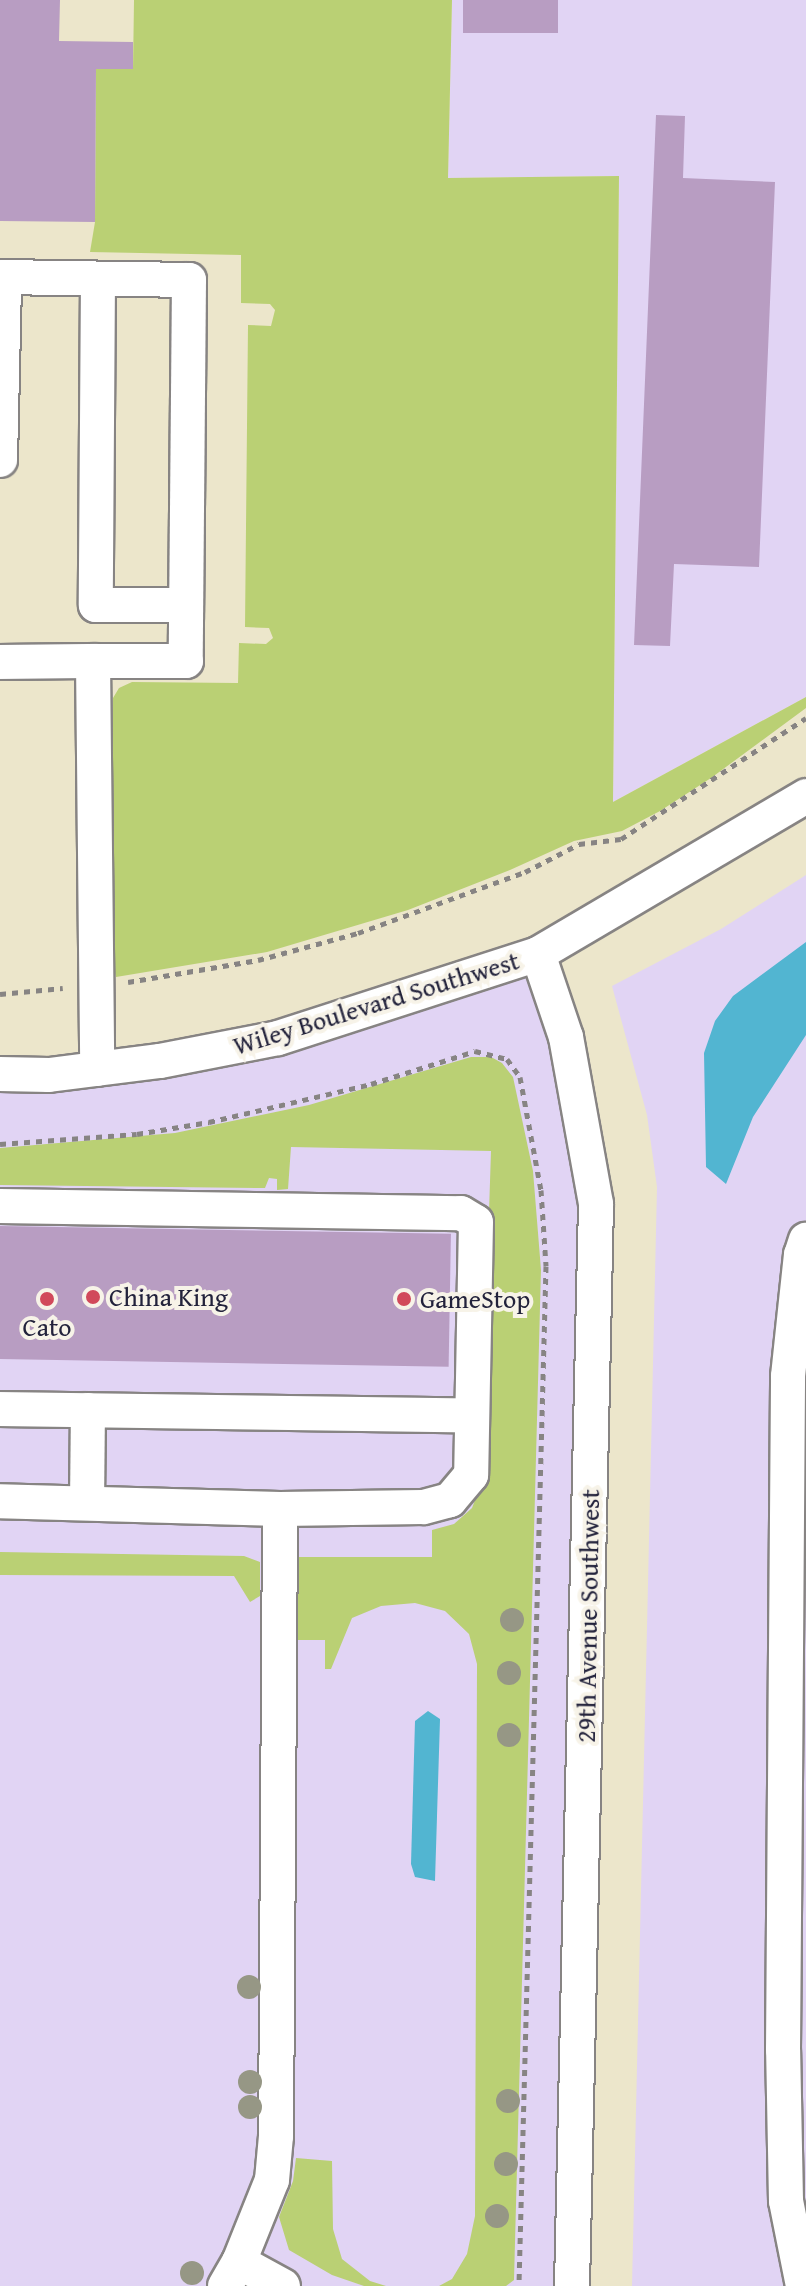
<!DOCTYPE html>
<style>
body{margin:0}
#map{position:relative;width:806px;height:2286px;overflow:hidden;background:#ece6cb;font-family:"Gentium Book Plus",serif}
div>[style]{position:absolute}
.built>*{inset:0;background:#e1d4f4}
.green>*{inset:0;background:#bad074}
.water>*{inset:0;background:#52b5d1}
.building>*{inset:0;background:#b89dc2;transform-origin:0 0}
.path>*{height:5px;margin-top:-2.5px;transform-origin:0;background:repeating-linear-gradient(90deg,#878483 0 6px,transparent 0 12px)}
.roads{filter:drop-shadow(2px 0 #878483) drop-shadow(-2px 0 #878483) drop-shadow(0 2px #878483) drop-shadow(0 -2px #878483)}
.minor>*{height:34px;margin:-17px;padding:0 17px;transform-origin:17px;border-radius:17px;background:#fff}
.trees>*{width:24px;height:24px;margin:-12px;border-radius:50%;background:#969785}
.dots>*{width:22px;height:22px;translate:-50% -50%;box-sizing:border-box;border:4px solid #f7f3e8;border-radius:50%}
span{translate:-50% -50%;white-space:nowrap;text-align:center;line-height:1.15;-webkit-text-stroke:8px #f7f3e8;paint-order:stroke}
.street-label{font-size:26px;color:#22223b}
.poi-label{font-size:26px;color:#22223b}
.left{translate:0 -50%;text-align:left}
</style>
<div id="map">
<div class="built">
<div style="clip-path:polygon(452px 0,806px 0,806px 697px,613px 802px,619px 176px,448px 178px)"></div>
<div style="clip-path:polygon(806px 875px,806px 2286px,632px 2286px,657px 1187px,647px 1115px,612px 986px,721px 929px)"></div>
<div style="clip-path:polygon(538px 954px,582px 1127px,572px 2286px,0 2286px,0 1074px,160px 1061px)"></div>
</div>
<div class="green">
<div style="clip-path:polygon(134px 0,452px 0,448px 178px,619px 176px,613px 802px,806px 697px,806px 708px,711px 778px,660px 811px,622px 831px,574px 841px,510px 870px,408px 910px,267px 952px,116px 977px,110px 954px,113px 698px,119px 688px,132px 682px,238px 683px,239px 643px,266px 644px,273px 638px,269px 628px,245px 627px,248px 325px,271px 326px,275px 310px,270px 304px,241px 303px,241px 255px,90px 252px,95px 222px,96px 69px,133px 69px)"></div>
<div style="clip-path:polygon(471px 1057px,491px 1057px,502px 1063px,513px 1077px,533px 1171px,541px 1270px,514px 2280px,506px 2286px,439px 2286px,452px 2279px,467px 2254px,475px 2216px,477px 1664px,469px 1634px,445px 1611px,415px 1603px,381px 1606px,352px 1618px,331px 1669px,325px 1669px,325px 1640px,297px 1640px,298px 1557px,432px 1557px,432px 1530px,454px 1524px,472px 1508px,480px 1487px,491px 1151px,291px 1147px,288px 1189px,277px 1190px,277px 1179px,269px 1178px,265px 1188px,0 1185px,0 1148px,175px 1133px,309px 1105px)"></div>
<div style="clip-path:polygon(0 1552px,244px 1556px,260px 1562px,260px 1596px,250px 1602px,234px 1576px,0 1575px)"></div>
<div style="clip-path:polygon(296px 2158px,332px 2161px,333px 2229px,342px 2259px,370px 2281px,386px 2286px,364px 2286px,332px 2275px,289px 2250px,279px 2217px,293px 2181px)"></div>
</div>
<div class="water">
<div style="clip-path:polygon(806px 942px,806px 1035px,753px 1117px,726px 1184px,706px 1167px,704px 1053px,715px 1021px,733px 996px)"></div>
<div style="clip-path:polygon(428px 1711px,440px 1719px,435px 1881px,415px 1877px,411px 1864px,415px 1721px)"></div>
</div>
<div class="building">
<div style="clip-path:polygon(0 0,60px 0,59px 41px,133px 42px,133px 69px,96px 69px,95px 222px,0 221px)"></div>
<div style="left:463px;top:0;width:95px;height:33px"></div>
<div style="clip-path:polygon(656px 115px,685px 116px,683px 178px,775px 182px,759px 567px,674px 564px,670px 646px,634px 645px)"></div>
<div style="left:0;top:1226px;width:451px;height:133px;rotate:1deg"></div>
</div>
<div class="path">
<div style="left:128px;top:982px;width:132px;rotate:-9.6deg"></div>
<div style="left:258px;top:960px;width:104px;rotate:-15.1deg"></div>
<div style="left:358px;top:933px;width:178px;rotate:-20.1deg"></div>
<div style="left:525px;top:872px;width:61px;rotate:-27.4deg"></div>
<div style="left:579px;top:844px;width:42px;rotate:-6.8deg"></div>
<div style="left:621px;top:839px;width:221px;rotate:-33.2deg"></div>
<div style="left:0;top:994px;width:63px;rotate:-5.4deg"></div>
<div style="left:0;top:1144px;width:137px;rotate:-4.2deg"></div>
<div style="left:137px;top:1134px;width:73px;rotate:-9.5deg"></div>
<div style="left:209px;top:1122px;width:166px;rotate:-13.2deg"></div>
<div style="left:371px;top:1084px;width:109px;rotate:-17.6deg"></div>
<div style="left:475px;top:1051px;width:33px;rotate:14deg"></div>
<div style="left:507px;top:1059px;width:22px;rotate:54deg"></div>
<div style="left:520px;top:1077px;width:115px;rotate:79.5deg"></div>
<div style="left:541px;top:1190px;width:76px;rotate:86.2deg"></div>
<div style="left:546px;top:1266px;width:1020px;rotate:91.52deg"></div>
</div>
<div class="roads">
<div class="minor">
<div style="left:0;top:277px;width:189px;rotate:0.9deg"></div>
<div style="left:189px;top:280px;width:381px;rotate:90.5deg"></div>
<div style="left:186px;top:661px;width:93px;rotate:180deg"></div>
<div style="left:93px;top:661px;width:408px;rotate:89.4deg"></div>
<div style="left:98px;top:279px;width:326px;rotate:90.4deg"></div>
<div style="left:96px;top:605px;width:90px"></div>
<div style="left:0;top:460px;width:183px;rotate:-88.7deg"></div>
<div style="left:0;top:662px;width:93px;rotate:-0.6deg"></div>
<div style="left:538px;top:954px;width:88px;rotate:71.4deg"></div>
<div style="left:566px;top:1037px;width:170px;rotate:79.8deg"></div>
<div style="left:596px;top:1204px;width:1082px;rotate:91.27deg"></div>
<div style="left:0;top:1074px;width:49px;rotate:1.2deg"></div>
<div style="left:49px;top:1075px;width:112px;rotate:-7.2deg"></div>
<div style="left:160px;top:1061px;width:120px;rotate:-11deg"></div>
<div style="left:278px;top:1038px;width:273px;rotate:-17.9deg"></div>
<div style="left:538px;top:954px;width:311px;rotate:-30.5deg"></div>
<div style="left:0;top:1206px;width:461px;rotate:0.9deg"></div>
<div style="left:461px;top:1213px;width:17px;rotate:31deg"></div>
<div style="left:476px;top:1222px;width:253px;rotate:91.1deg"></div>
<div style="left:471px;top:1475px;width:33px;rotate:130deg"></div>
<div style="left:450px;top:1500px;width:28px;rotate:165deg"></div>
<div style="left:423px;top:1507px;width:143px;rotate:179.2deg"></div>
<div style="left:280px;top:1509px;width:280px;rotate:-178.4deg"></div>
<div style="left:0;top:1409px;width:472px;rotate:0.8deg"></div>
<div style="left:87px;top:1503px;width:93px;rotate:-89.4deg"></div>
<div style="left:239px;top:2262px;width:50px;rotate:28.6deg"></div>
<div style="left:225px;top:2286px;width:28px;rotate:-60deg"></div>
<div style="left:239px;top:2262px;width:88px;rotate:-68.1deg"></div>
<div style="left:272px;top:2180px;width:44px;rotate:-84.8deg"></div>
<div style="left:276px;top:2136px;width:627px;rotate:-89.63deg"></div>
<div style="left:803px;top:2286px;width:87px;rotate:-101.3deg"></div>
<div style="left:786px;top:2201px;width:151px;rotate:-91.1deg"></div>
<div style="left:783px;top:2050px;width:674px;rotate:-89.57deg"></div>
<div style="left:788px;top:1376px;width:122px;rotate:-83.9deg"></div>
<div style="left:801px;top:1255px;width:16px;rotate:-72deg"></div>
</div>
</div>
<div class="trees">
<div style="left:512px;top:1620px"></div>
<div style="left:509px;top:1673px"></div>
<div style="left:509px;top:1735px"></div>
<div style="left:249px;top:1987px"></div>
<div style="left:250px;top:2082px"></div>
<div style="left:508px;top:2101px"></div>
<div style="left:250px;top:2107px"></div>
<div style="left:506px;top:2164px"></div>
<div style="left:497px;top:2216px"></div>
<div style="left:192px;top:2273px"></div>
</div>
<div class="dots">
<div style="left:93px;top:1297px;background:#d1495b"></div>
<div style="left:47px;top:1299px;background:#d1495b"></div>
<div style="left:404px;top:1299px;background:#d1495b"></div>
</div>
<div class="street-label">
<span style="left:376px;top:1003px;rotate:-17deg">Wiley Boulevard Southwest</span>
<span style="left:588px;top:1616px;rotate:-89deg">29th Avenue Southwest</span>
</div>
<div class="poi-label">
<span class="left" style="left:109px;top:1297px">China King</span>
<span class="left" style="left:420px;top:1299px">GameStop</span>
<span style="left:47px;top:1327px">Cato</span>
</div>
</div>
